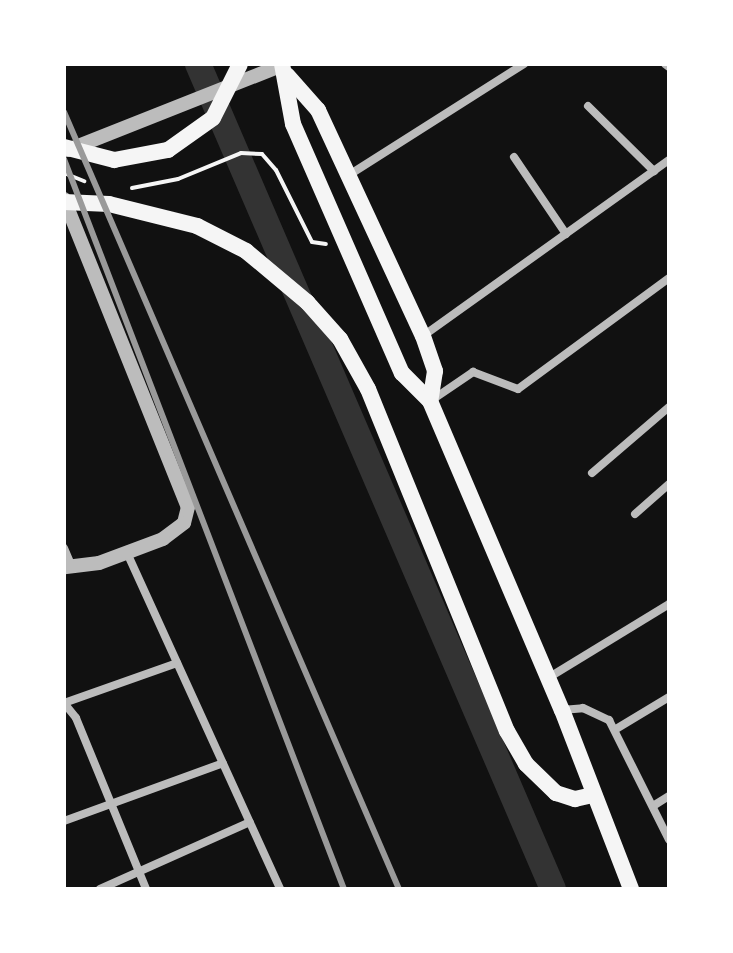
<!DOCTYPE html>
<style>
body{margin:0}
#map{position:relative;width:733px;height:953px;overflow:hidden;background:#111;font-family:Signika,sans-serif}
div>[style]{position:absolute}
.canal>*{height:26px;margin:-13px;padding:0 13px;transform-origin:13px;border-radius:13px;background:#333}
.path>*{height:4px;margin:-2px;padding:0 2px;transform-origin:2px;border-radius:2px;background:#f5f5f5}
.minor>*{height:8px;margin:-4px;padding:0 4px;transform-origin:4px;border-radius:4px;background:#bcbcbc}
.tertiary>*{height:14px;margin:-7px;padding:0 7px;transform-origin:7px;border-radius:7px;background:#bcbcbc}
.secondary>*{height:16px;margin:-8px;padding:0 8px;transform-origin:8px;border-radius:8px;background:#f5f5f5}
.rail>*{height:6px;margin:-3px;padding:0 3px;transform-origin:3px;border-radius:3px;background:#9a9a9a}
span{translate:-50% -50%;white-space:nowrap;text-align:center;line-height:1.15;-webkit-text-stroke:8px #fff;paint-order:stroke}
.frame{position:absolute;inset:0;border:66px solid #fff;pointer-events:none}
</style>
<div id="map">
<div class="canal">
<div style="left:198px;top:64px;width:898px;rotate:66.72deg"></div>
</div>
<div class="path">
<div style="left:64px;top:173px;width:22px;rotate:22deg"></div>
<div style="left:132px;top:188px;width:47px;rotate:-11.1deg"></div>
<div style="left:178px;top:179px;width:68px;rotate:-22.4deg"></div>
<div style="left:241px;top:153px;width:21px;rotate:3deg"></div>
<div style="left:262px;top:154px;width:21px;rotate:49deg"></div>
<div style="left:276px;top:170px;width:80px;rotate:63.4deg"></div>
<div style="left:312px;top:242px;width:14px;rotate:8deg"></div>
</div>
<div class="minor">
<div style="left:665px;top:64px;width:5px;rotate:37deg"></div>
<div style="left:588px;top:106px;width:93px;rotate:44.6deg"></div>
<div style="left:514px;top:157px;width:93px;rotate:56deg"></div>
<div style="left:349px;top:175px;width:207px;rotate:-32.4deg"></div>
<div style="left:423px;top:336px;width:302px;rotate:-35.6deg"></div>
<div style="left:432px;top:400px;width:50px;rotate:-34.3deg"></div>
<div style="left:473px;top:372px;width:48px;rotate:20.7deg"></div>
<div style="left:518px;top:389px;width:187px;rotate:-36.3deg"></div>
<div style="left:592px;top:473px;width:101px;rotate:-40.6deg"></div>
<div style="left:635px;top:514px;width:45px;rotate:-41.4deg"></div>
<div style="left:64px;top:548px;width:21px;rotate:67deg"></div>
<div style="left:128px;top:555px;width:367px;rotate:65.5deg"></div>
<div style="left:548px;top:678px;width:142px;rotate:-31.4deg"></div>
<div style="left:64px;top:703px;width:19px;rotate:51deg"></div>
<div style="left:76px;top:718px;width:185px;rotate:67.7deg"></div>
<div style="left:64px;top:703px;width:120px;rotate:-19.5deg"></div>
<div style="left:562px;top:710px;width:21px;rotate:-5deg"></div>
<div style="left:583px;top:708px;width:29px;rotate:25deg"></div>
<div style="left:609px;top:720px;width:134px;rotate:63.4deg"></div>
<div style="left:616px;top:729px;width:62px;rotate:-31.1deg"></div>
<div style="left:653px;top:806px;width:19px;rotate:-32deg"></div>
<div style="left:64px;top:821px;width:169px;rotate:-20deg"></div>
<div style="left:100px;top:889px;width:164px;rotate:-24.1deg"></div>
</div>
<div class="tertiary">
<div style="left:68px;top:150px;width:231px;rotate:-21.6deg"></div>
<div style="left:64px;top:199px;width:332px;rotate:68.1deg"></div>
<div style="left:188px;top:507px;width:16px;rotate:104deg"></div>
<div style="left:184px;top:523px;width:26px;rotate:143deg"></div>
<div style="left:163px;top:539px;width:68px;rotate:159.4deg"></div>
<div style="left:99px;top:563px;width:35px;rotate:173deg"></div>
</div>
<div class="secondary">
<div style="left:282px;top:64px;width:61px;rotate:79.6deg"></div>
<div style="left:293px;top:124px;width:272px;rotate:66.4deg"></div>
<div style="left:402px;top:373px;width:40px;rotate:45deg"></div>
<div style="left:430px;top:401px;width:336px;rotate:66.9deg"></div>
<div style="left:562px;top:710px;width:192px;rotate:68.9deg"></div>
<div style="left:287px;top:75px;width:47px;rotate:48.5deg"></div>
<div style="left:318px;top:110px;width:249px;rotate:65.1deg"></div>
<div style="left:423px;top:336px;width:37px;rotate:71deg"></div>
<div style="left:435px;top:371px;width:30px;rotate:99deg"></div>
<div style="left:64px;top:147px;width:52px;rotate:14.6deg"></div>
<div style="left:114px;top:160px;width:55px;rotate:-10.5deg"></div>
<div style="left:168px;top:150px;width:55px;rotate:-35.4deg"></div>
<div style="left:213px;top:118px;width:60px;rotate:-63.4deg"></div>
<div style="left:64px;top:202px;width:45px;rotate:2.5deg"></div>
<div style="left:109px;top:204px;width:91px;rotate:14deg"></div>
<div style="left:197px;top:226px;width:55px;rotate:27deg"></div>
<div style="left:246px;top:251px;width:80px;rotate:39.9deg"></div>
<div style="left:307px;top:302px;width:50px;rotate:48.3deg"></div>
<div style="left:340px;top:339px;width:57px;rotate:60.8deg"></div>
<div style="left:368px;top:389px;width:369px;rotate:67.9deg"></div>
<div style="left:507px;top:731px;width:38px;rotate:60deg"></div>
<div style="left:526px;top:764px;width:42px;rotate:44deg"></div>
<div style="left:556px;top:793px;width:20px;rotate:18deg"></div>
<div style="left:575px;top:799px;width:17px;rotate:-13deg"></div>
</div>
<div class="rail">
<div style="left:64px;top:112px;width:846px;rotate:66.68deg"></div>
<div style="left:64px;top:159px;width:782px;rotate:69.02deg"></div>
</div>
<div class="frame"></div>
</div>
